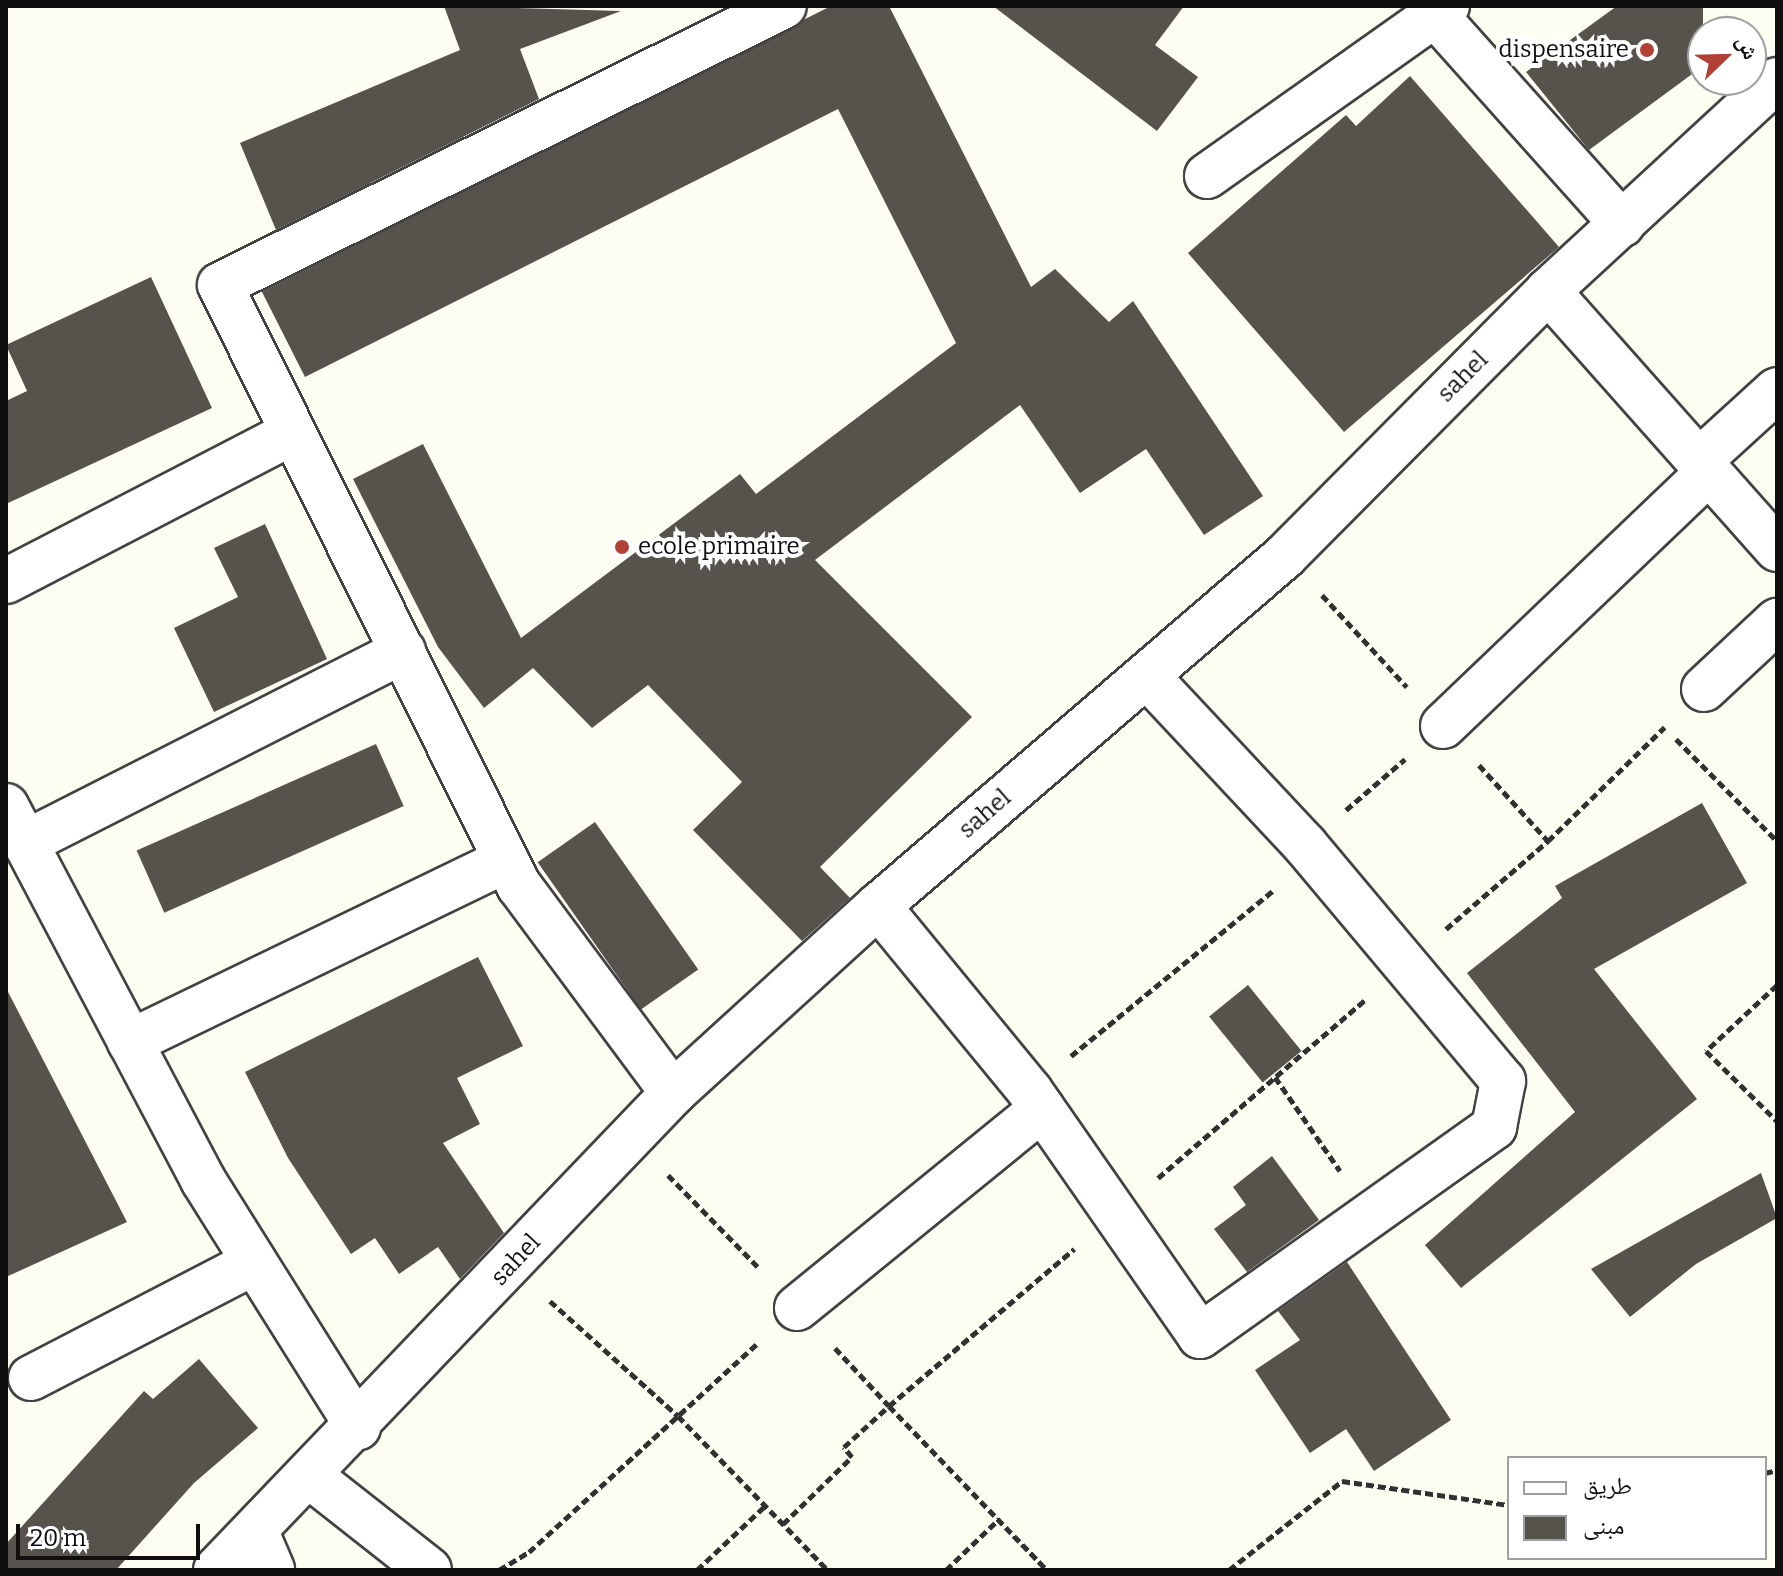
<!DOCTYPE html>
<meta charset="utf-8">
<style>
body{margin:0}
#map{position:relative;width:1783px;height:1576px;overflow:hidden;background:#fefdf2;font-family:Bitter,"Noto Naskh Arabic",serif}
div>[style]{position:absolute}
.building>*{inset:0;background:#56524c;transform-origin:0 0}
.path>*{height:5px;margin-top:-2.5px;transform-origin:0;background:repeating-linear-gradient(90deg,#313131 0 8px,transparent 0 12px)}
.roads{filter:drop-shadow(2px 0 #424242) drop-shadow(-2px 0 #424242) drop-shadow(0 2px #424242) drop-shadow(0 -2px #424242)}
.minor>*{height:44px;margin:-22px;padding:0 22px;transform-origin:22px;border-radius:22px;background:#fff}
.tertiary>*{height:44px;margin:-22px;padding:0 22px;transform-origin:22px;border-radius:22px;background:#fff}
.dots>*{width:22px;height:22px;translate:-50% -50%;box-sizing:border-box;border:4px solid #fff;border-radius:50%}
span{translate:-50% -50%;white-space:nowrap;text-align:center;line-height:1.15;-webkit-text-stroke:8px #fff;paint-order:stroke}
.poi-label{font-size:24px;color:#0f0f0f}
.right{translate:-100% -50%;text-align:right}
.left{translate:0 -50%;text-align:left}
.street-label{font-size:24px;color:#0f0f0f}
.frame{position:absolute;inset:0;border:8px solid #0f0f0f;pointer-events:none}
.legend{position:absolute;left:1507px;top:1456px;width:260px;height:104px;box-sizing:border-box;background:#fff;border:2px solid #9f9f9f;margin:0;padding:10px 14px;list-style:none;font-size:24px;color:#0f0f0f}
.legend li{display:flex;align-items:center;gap:16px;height:40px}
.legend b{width:40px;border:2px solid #9f9f9f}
.north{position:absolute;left:1687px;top:16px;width:80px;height:80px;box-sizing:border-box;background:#fff;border:2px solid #9f9f9f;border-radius:50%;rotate:67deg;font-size:22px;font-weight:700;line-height:32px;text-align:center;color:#0f0f0f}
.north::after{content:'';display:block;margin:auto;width:28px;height:36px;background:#b14134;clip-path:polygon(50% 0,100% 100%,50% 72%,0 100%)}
.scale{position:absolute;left:16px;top:1524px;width:184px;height:36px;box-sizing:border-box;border:4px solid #0f0f0f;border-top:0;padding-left:10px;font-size:24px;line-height:28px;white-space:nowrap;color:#0f0f0f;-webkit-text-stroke:6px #fff;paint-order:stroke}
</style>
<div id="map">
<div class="building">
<div style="clip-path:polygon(444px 6px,621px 11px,520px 49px,539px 99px,276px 230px,240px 143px,460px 50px)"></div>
<div style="clip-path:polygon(831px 6px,889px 6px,1031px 287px,1055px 269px,1109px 322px,1133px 301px,1263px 496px,1204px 535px,1146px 449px,1080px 493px,1020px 405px,815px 560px,972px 717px,820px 867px,850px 898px,802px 941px,693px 830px,742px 782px,648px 685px,592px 728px,533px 668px,484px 708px,438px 647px,353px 479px,423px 444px,521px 638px,740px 474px,756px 494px,956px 343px,838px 109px,305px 377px,262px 292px)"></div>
<div style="clip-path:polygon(993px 6px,1184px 6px,1155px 45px,1198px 77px,1157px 131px)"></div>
<div style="clip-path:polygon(1617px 6px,1703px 6px,1703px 66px,1589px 150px,1526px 72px)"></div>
<div style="clip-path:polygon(1410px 76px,1559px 247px,1344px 432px,1188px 253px,1346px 115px,1356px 126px)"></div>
<div style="clip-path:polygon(151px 277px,212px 408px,6px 504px,6px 401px,27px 391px,6px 345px)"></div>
<div style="clip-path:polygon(265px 524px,327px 659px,214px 712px,174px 628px,238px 597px,214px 548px)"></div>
<div style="left:376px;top:744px;width:68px;height:262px;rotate:66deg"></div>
<div style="clip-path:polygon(1702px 803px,1747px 883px,1594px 969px,1697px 1099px,1461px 1288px,1425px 1245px,1575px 1112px,1467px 973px,1562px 898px,1555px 886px)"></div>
<div style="left:595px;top:822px;width:180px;height:70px;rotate:55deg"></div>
<div style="clip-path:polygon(478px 957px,523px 1046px,457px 1078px,480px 1124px,443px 1143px,504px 1233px,460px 1279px,438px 1247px,399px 1274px,375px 1238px,351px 1254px,288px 1158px,245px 1072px)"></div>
<div style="left:1248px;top:985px;width:85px;height:50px;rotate:51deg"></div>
<div style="clip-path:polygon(6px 988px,127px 1222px,6px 1277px)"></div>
<div style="clip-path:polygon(1272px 1156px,1319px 1220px,1247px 1272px,1214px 1229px,1246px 1205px,1233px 1187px)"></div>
<div style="clip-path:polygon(1761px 1173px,1777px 1218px,1696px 1264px,1630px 1317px,1591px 1269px)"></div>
<div style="clip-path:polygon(1347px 1262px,1451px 1420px,1374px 1471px,1346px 1429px,1310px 1453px,1255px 1370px,1300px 1340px,1278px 1311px)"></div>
<div style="clip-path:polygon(199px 1359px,258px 1428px,194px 1483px,116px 1570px,6px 1570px,6px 1544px,144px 1391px,153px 1399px)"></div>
</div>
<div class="path">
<div style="left:1322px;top:595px;width:125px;rotate:47.3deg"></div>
<div style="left:1676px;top:739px;width:144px;rotate:45.3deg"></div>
<div style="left:1479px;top:765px;width:103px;rotate:47.8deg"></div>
<div style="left:1548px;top:841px;width:163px;rotate:-44.3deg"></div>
<div style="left:1346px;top:810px;width:78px;rotate:-40.8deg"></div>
<div style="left:1446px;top:929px;width:135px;rotate:-40.8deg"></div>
<div style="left:1777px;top:985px;width:97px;rotate:137.1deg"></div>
<div style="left:1706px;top:1051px;width:100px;rotate:44.6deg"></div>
<div style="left:1071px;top:1056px;width:262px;rotate:-39.3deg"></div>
<div style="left:1275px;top:1077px;width:114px;rotate:55.3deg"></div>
<div style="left:668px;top:1175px;width:130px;rotate:45.6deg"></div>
<div style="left:1158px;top:1178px;width:274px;rotate:-40.7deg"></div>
<div style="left:550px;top:1301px;width:172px;rotate:41.9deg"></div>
<div style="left:678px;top:1416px;width:215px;rotate:45.8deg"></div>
<div style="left:835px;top:1348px;width:79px;rotate:47deg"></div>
<div style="left:889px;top:1406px;width:243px;rotate:-40.3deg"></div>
<div style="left:1765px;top:1473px;width:12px;rotate:-14deg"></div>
<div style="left:783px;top:1524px;width:96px;rotate:-44.2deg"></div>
<div style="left:852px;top:1457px;width:13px;rotate:-129deg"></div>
<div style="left:844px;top:1447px;width:61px;rotate:-42.3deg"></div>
<div style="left:889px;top:1406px;width:228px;rotate:46.1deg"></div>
<div style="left:499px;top:1570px;width:35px;rotate:-31deg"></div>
<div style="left:529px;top:1552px;width:309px;rotate:-42.4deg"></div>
<div style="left:697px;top:1570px;width:93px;rotate:-43.3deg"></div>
<div style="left:946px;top:1570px;width:74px;rotate:-43.9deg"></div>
<div style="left:1229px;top:1570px;width:144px;rotate:-38.2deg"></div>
<div style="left:1342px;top:1481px;width:169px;rotate:8.2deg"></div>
</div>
<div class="roads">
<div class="minor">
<div style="left:1437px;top:17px;width:278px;rotate:48.2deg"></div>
<div style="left:1207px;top:176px;width:294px;rotate:-35.3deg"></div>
<div style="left:1548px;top:291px;width:345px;rotate:48.4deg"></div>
<div style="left:1699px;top:461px;width:105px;rotate:-42.3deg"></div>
<div style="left:6px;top:581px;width:323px;rotate:-27.4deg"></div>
<div style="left:1704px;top:689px;width:100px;rotate:-43deg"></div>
<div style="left:1443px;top:726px;width:368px;rotate:-43.7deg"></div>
<div style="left:6px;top:806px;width:423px;rotate:62.2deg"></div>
<div style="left:203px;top:1180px;width:292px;rotate:57.9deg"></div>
<div style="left:25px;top:843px;width:424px;rotate:-26.9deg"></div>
<div style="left:878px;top:906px;width:239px;rotate:50.6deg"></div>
<div style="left:1030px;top:1091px;width:298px;rotate:55.2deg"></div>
<div style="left:1200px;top:1336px;width:361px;rotate:-35.4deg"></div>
<div style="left:1494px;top:1127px;width:47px;rotate:-78.9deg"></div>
<div style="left:1503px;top:1081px;width:308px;rotate:-130deg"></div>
<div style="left:1305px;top:845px;width:231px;rotate:-133.1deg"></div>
<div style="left:130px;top:1042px;width:416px;rotate:-25.8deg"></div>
<div style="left:673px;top:1093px;width:258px;rotate:-126.6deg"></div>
<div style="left:519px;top:886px;width:671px;rotate:-116.45deg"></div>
<div style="left:220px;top:285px;width:629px;rotate:-26.32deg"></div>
<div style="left:797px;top:1308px;width:316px;rotate:-39.1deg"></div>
<div style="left:31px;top:1378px;width:248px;rotate:-27.4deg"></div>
<div style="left:311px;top:1477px;width:150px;rotate:38.2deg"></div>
<div style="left:257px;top:1534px;width:39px;rotate:67deg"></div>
</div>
<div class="tertiary">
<div style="left:216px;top:1570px;width:661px;rotate:-46.23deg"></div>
<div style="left:673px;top:1093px;width:277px;rotate:-42.4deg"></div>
<div style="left:878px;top:906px;width:537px;rotate:-40.69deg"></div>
<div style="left:1285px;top:556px;width:373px;rotate:-45.2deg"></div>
<div style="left:1548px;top:291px;width:311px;rotate:-42.7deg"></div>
</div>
</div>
<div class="dots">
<div style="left:1647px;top:50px;background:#b14134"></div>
<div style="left:622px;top:547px;background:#b14134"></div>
</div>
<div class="poi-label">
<span class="right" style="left:1629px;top:50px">dispensaire</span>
<span class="left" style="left:638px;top:547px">ecole primaire</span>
</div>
<div class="street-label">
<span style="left:1463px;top:377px;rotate:-45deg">sahel</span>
<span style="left:985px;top:814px;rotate:-41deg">sahel</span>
<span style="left:516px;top:1260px;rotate:-47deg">sahel</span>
</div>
<div class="frame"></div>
<ul class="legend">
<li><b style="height:10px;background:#fff"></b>طريق</li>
<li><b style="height:22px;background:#56524c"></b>مبنى</li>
</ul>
<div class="north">ش</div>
<div class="scale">20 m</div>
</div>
